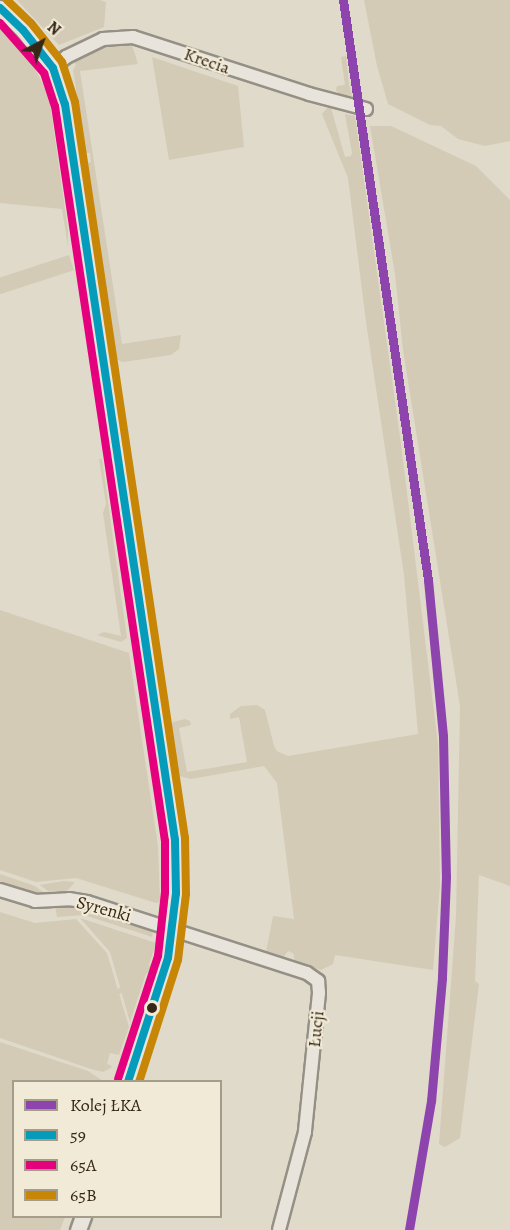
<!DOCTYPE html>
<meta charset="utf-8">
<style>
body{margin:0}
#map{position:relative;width:510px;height:1230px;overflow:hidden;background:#e0dacb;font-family:Alegreya,serif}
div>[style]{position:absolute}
.green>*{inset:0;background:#d4cbb6;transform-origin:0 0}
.roads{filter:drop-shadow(2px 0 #959085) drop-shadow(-2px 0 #959085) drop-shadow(0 2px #959085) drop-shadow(0 -2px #959085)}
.minor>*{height:12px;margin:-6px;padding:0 6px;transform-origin:6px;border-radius:6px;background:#e8e4dc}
.tertiary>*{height:15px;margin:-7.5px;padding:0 7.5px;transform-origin:7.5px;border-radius:7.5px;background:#e8e4dc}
.bus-1>*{height:8px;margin:-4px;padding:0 4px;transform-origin:4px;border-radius:4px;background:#059cbc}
.bus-2>*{height:8px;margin:-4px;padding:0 4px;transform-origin:4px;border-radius:4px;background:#e5007d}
.bus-3>*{height:8px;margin:-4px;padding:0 4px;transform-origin:4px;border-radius:4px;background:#c78606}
.rail-1>*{height:9px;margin:-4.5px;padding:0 4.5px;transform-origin:4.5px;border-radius:4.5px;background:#8e44ad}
.dots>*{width:16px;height:16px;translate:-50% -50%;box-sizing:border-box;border:3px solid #f1ead7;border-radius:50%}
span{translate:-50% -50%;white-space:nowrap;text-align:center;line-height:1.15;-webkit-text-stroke:4.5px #f1ead7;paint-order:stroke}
.street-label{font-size:18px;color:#362616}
.legend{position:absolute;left:12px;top:1080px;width:210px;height:138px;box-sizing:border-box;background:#f1ead7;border:2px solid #a69c8a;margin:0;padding:8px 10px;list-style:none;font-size:18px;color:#362616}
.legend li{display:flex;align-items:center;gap:12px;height:30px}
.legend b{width:30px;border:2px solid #a69c8a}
.north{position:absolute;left:12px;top:12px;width:60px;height:60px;-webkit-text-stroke:4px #f1ead7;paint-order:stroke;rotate:41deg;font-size:16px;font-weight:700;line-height:24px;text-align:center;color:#362616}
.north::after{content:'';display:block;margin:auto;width:21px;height:27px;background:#362616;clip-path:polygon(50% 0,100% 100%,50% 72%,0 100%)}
</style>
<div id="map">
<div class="green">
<div style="clip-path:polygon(17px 0,100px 0,106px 2px,104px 27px,59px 45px)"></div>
<div style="clip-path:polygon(364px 0,510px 0,510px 141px,485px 146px,458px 139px,441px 126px,430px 125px,388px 104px,377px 66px)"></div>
<div style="clip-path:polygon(0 19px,27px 47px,48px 75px,57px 102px,71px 199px,68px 200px,52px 94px,40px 69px,0 23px)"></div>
<div style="clip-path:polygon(0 29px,33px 65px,49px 96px,68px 230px,68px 247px,62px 209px,0 203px)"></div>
<div style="clip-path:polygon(117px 43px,132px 45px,138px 64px,80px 71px,122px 344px,181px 335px,179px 349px,171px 355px,123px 362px,111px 357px,89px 207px,94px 206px,87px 163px,91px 162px,90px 153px,86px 153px,73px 70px,76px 65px,74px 62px,83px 55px)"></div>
<div style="clip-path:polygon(346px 56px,349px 84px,352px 96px,339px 94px,336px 90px,337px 86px,345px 85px,341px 57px)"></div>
<div style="clip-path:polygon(152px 57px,238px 86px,244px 147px,169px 160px)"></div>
<div style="clip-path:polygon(327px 108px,331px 108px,345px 157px,351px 156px,352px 153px,345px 114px,355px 116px,401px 444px,438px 744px,440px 885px,433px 970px,335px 955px,333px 964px,321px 970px,294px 961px,294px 954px,288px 951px,283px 958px,266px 952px,273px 916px,294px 919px,277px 783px,264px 766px,191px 779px,179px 776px,174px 771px,168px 729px,173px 722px,185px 719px,190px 721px,191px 725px,179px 728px,187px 772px,247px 762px,239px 717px,230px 719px,230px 714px,241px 706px,257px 705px,265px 710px,274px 746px,277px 751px,288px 756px,418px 734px,404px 575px,366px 322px,348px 178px,322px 114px)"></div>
<div style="clip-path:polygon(370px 126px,391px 126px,476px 166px,510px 200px,510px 886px,479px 875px,475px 981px,479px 984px,460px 1138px,445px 1147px,439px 1144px,456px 916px,460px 706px,403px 350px,395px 274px)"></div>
<div style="left:69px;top:255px;width:16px;height:188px;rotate:72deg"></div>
<div style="clip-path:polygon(82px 269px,99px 384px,96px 388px,78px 270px)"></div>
<div style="clip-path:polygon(99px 459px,102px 459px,127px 638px,121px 642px,97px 635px,104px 632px,121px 636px,103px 513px,106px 504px)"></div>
<div style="clip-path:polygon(110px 495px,116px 498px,130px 587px,124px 592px)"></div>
<div style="clip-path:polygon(0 610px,129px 653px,158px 846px,160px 902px,156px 903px,76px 878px,36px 882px,0 870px)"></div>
<div style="clip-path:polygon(141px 702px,147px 703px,167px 844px,167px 903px,163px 909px,165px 886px,161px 835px)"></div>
<div style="clip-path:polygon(0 874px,35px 886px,47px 895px,35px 895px,0 884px)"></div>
<div style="clip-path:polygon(63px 881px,75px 882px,68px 890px,52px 894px,40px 885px)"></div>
<div style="clip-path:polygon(68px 903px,147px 928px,153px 932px,152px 937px,84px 915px,57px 917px,55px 906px)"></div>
<div style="clip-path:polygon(0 912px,35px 923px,76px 919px,107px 953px,129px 1027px,119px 1055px,110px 1053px,107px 1064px,112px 1066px,111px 1068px,103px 1072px,91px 1069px,0 1038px)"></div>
<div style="clip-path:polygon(80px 918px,156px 943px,130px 1022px,110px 952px)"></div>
<div style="left:155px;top:961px;width:5px;height:93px;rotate:53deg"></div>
<div style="clip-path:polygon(0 1042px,88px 1071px,103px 1081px,14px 1082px,14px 1216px,65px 1217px,60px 1230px,0 1230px)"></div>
</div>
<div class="roads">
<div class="minor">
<div style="left:53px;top:68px;width:17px;rotate:-40deg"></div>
<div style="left:66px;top:57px;width:41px;rotate:-25.9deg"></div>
<div style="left:103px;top:39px;width:30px;rotate:-4deg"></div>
<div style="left:133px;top:37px;width:185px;rotate:17.9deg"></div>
<div style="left:309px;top:94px;width:59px;rotate:14.7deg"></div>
<div style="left:0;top:890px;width:37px;rotate:17deg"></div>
<div style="left:35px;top:901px;width:34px;rotate:-3deg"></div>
<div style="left:69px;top:899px;width:18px;rotate:9deg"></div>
<div style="left:87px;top:902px;width:231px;rotate:17.9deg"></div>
<div style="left:307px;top:973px;width:14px;rotate:36deg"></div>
<div style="left:318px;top:981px;width:12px;rotate:85deg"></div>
<div style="left:319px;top:993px;width:140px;rotate:95.8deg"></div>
<div style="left:305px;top:1132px;width:101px;rotate:104.9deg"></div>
</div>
<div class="tertiary">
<div style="left:0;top:8px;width:32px;rotate:44deg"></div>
<div style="left:23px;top:30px;width:48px;rotate:51.7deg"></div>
<div style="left:53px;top:68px;width:38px;rotate:72deg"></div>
<div style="left:65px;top:104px;width:744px;rotate:81.5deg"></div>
<div style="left:175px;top:840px;width:53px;rotate:88.9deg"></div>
<div style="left:176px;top:893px;width:65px;rotate:97deg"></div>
<div style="left:168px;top:958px;width:130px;rotate:107.9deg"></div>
<div style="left:78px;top:1230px;width:15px;rotate:-70deg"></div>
</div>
</div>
<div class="bus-1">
<div style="left:0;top:8px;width:32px;rotate:44deg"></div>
<div style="left:23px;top:30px;width:48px;rotate:51.7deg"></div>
<div style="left:53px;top:68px;width:38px;rotate:72deg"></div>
<div style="left:65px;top:104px;width:744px;rotate:81.5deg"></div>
<div style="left:175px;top:840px;width:53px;rotate:88.9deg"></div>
<div style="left:176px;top:893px;width:65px;rotate:97deg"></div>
<div style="left:168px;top:958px;width:130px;rotate:107.9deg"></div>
</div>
<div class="bus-2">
<div style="left:0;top:23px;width:67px;rotate:48.7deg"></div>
<div style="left:44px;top:73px;width:35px;rotate:72deg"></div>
<div style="left:55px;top:106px;width:743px;rotate:81.49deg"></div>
<div style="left:165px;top:841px;width:51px;rotate:90deg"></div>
<div style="left:165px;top:892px;width:64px;rotate:96.2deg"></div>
<div style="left:158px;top:956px;width:129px;rotate:108deg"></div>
</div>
<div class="bus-3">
<div style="left:7px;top:0;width:33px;rotate:44deg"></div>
<div style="left:31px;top:23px;width:50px;rotate:51.5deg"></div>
<div style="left:62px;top:62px;width:42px;rotate:72deg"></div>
<div style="left:75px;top:102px;width:744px;rotate:81.5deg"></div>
<div style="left:185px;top:838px;width:56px;rotate:89deg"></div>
<div style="left:186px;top:894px;width:66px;rotate:96.9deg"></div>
<div style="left:178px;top:960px;width:128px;rotate:107.7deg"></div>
</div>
<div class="rail-1">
<div style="left:343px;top:0;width:586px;rotate:81.66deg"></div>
<div style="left:428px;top:580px;width:157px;rotate:84.5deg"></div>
<div style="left:443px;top:736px;width:141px;rotate:88.8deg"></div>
<div style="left:446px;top:877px;width:101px;rotate:92.3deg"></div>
<div style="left:442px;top:978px;width:123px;rotate:95.1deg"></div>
<div style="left:431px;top:1101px;width:131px;rotate:99.7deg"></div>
</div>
<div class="dots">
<div style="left:152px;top:1008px;background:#362616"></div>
</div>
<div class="street-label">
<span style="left:207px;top:61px;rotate:19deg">Krecia</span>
<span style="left:104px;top:909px;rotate:15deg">Syrenki</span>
<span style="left:316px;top:1029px;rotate:-84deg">Łucji</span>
</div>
<ul class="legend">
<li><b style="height:8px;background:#8e44ad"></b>Kolej ŁKA</li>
<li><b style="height:8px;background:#059cbc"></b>59</li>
<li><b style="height:8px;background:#e5007d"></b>65A</li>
<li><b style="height:8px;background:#c78606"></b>65B</li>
</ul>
<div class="north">N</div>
</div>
